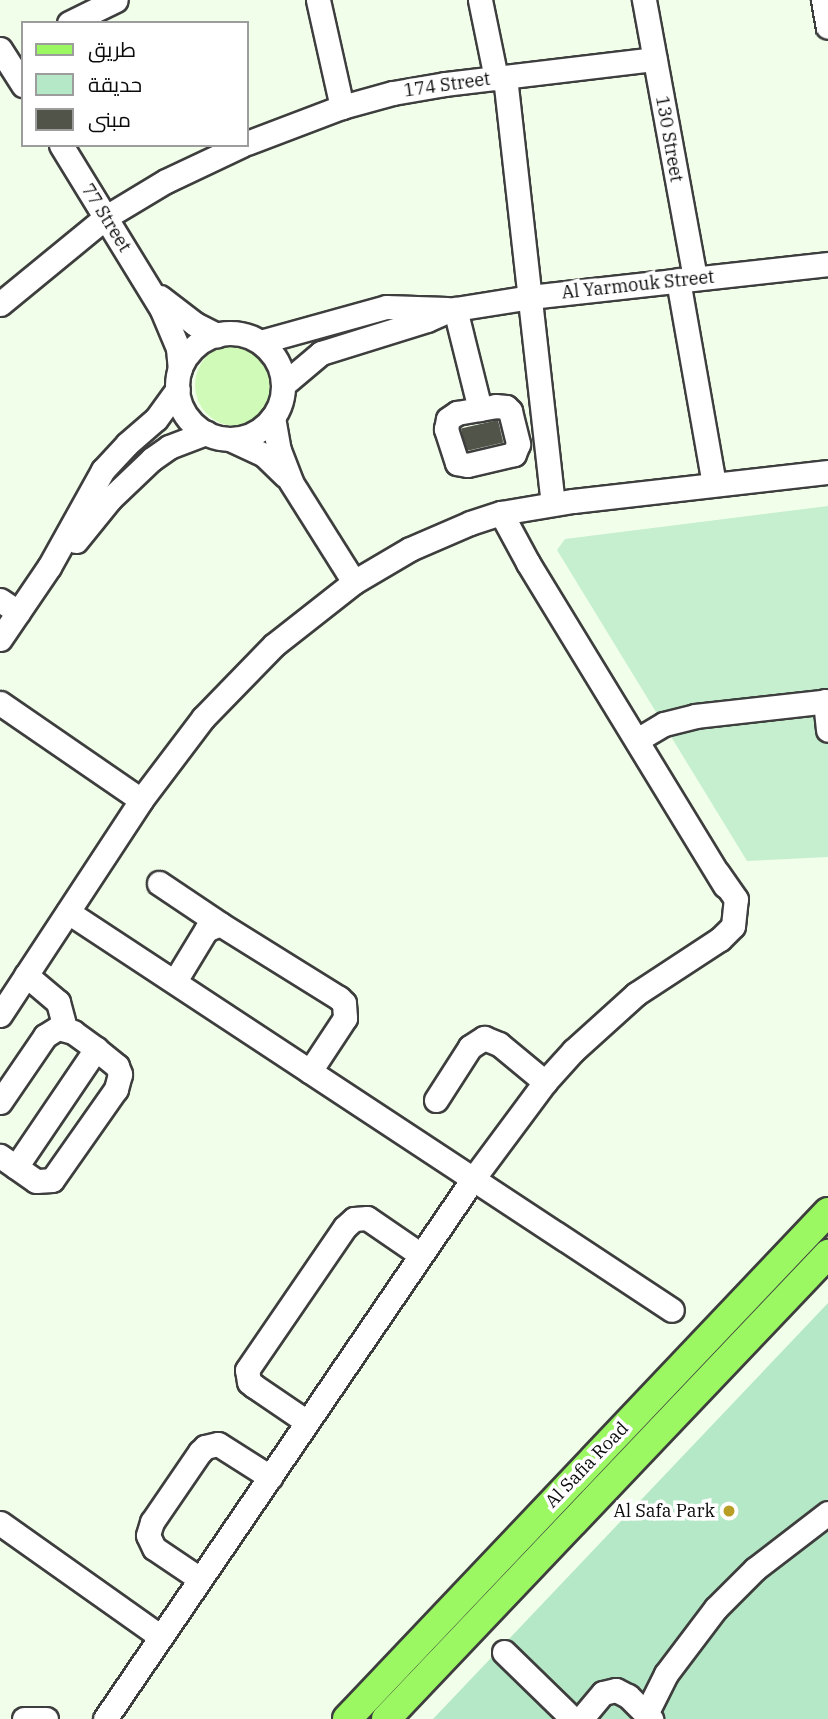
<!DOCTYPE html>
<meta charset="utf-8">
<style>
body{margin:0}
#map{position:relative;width:828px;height:1719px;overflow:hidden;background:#f1ffea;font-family:"IBM Plex Serif",Cairo,serif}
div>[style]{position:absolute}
.green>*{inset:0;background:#b5e8c6}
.sand>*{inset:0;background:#cffab7}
.round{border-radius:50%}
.pitch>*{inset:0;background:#c6efcf}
.shadow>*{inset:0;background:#0003}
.building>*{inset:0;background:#515448;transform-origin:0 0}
.roads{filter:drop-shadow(2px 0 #3e3e3e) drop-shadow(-2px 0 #3e3e3e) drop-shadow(0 2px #3e3e3e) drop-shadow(0 -2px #3e3e3e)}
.minor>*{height:23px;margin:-11.5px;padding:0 11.5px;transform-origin:11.5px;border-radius:11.5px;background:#fff}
.minor>.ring{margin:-11.5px;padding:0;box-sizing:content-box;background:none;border:23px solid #fff;border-radius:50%}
.major>*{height:28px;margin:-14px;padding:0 14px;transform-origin:14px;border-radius:14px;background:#9bf762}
.dots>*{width:19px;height:19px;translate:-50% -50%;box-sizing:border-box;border:4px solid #fff;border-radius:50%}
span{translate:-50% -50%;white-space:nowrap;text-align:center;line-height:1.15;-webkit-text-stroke:7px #fff;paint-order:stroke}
.street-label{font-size:18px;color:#0b0b0b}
.poi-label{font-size:18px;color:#0b0b0b}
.right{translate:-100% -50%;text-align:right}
.legend{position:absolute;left:21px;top:21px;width:228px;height:126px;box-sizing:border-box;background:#fff;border:2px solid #9d9d9d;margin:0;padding:9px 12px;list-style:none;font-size:21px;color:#0b0b0b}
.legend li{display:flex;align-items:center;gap:14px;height:35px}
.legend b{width:35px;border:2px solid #9d9d9d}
</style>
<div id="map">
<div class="green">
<div style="clip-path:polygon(828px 1303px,828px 1719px,433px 1719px)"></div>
</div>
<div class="sand">
<div class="round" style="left:195px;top:344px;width:82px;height:82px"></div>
</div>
<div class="pitch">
<div style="clip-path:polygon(828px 506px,828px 857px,747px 861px,557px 550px,565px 539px)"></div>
</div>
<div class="shadow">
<div style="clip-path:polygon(497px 422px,504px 429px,509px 449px,476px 457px,469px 450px)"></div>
</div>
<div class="building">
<div style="left:498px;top:420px;width:23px;height:38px;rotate:77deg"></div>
</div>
<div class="roads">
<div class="minor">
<div style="left:318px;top:0;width:110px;rotate:77.4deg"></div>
<div style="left:480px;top:0;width:80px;rotate:78.4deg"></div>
<div style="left:644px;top:0;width:283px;rotate:79.6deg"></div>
<div style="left:823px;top:0;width:27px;rotate:80deg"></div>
<div style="left:69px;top:23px;width:52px;rotate:-26.1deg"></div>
<div style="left:0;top:49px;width:43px;rotate:57.4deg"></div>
<div style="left:505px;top:77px;width:429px;rotate:83.6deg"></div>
<div style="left:247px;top:143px;width:102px;rotate:-20.8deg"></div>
<div style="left:342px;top:107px;width:53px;rotate:-15.4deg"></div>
<div style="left:393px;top:93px;width:53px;rotate:-9.8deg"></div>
<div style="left:445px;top:84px;width:211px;rotate:-6.8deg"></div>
<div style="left:61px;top:145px;width:193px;rotate:58.5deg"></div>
<div style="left:162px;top:310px;width:41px;rotate:67.2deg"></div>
<div style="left:178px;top:348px;width:21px;rotate:85deg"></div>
<div style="left:678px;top:280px;width:207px;rotate:80deg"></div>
<div style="left:160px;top:297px;width:44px;rotate:37.6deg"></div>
<div style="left:195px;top:324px;width:25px;rotate:27deg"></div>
<div style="left:0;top:304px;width:137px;rotate:-39.4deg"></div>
<div style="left:106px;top:217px;width:70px;rotate:-31deg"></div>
<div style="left:166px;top:181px;width:84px;rotate:-25.3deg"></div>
<div style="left:455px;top:309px;width:103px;rotate:76deg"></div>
<div class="ring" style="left:177px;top:333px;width:83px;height:83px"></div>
<div style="left:260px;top:342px;width:131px;rotate:-15.5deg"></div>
<div style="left:386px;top:307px;width:61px;rotate:1.9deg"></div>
<div style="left:283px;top:385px;width:50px;rotate:-40.1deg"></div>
<div style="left:321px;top:353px;width:111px;rotate:-17.3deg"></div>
<div style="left:427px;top:320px;width:24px;rotate:-24deg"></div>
<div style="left:449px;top:310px;width:82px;rotate:-9.1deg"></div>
<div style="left:530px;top:297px;width:300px;rotate:-6.3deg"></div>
<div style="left:495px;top:406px;width:11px;rotate:5deg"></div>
<div style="left:506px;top:407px;width:6px;rotate:45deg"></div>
<div style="left:510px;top:411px;width:34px;rotate:76deg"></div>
<div style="left:518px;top:444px;width:11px;rotate:112deg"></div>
<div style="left:514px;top:454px;width:48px;rotate:166.8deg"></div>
<div style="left:467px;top:465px;width:10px;rotate:-169deg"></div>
<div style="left:457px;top:463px;width:36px;rotate:-108deg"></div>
<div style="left:446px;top:429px;width:10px;rotate:-79deg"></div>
<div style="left:448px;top:419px;width:11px;rotate:-34deg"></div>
<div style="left:457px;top:413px;width:39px;rotate:-10deg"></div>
<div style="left:273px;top:417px;width:34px;rotate:80deg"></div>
<div style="left:279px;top:450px;width:34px;rotate:69deg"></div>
<div style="left:291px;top:482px;width:118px;rotate:57.8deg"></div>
<div style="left:230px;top:439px;width:38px;rotate:25deg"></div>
<div style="left:264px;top:455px;width:29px;rotate:44deg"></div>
<div style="left:501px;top:513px;width:57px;rotate:61.6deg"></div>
<div style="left:528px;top:563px;width:378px;rotate:58.6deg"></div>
<div style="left:76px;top:541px;width:54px;rotate:-51deg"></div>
<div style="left:110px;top:499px;width:58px;rotate:-43.6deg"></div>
<div style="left:152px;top:459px;width:21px;rotate:-35deg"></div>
<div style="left:169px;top:447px;width:40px;rotate:-21deg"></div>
<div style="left:0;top:600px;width:22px;rotate:34deg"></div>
<div style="left:0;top:639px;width:87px;rotate:-55.8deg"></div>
<div style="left:49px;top:567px;width:111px;rotate:-60.9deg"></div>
<div style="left:103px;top:470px;width:35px;rotate:-47deg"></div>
<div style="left:127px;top:444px;width:38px;rotate:-41deg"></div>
<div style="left:156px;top:419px;width:37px;rotate:-54deg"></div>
<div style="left:825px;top:701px;width:29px;rotate:84deg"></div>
<div style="left:0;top:703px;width:171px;rotate:34.5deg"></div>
<div style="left:637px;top:740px;width:31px;rotate:-31deg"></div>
<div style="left:664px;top:724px;width:32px;rotate:-14deg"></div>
<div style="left:695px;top:716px;width:134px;rotate:-6.4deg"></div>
<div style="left:159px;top:883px;width:73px;rotate:33.9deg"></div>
<div style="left:68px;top:912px;width:723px;rotate:33.38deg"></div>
<div style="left:26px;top:975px;width:42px;rotate:40.2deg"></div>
<div style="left:58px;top:1002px;width:27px;rotate:75deg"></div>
<div style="left:175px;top:981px;width:60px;rotate:-58.7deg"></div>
<div style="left:206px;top:930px;width:15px;rotate:-23deg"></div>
<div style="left:220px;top:924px;width:140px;rotate:31.9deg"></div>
<div style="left:339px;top:998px;width:7px;rotate:45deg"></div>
<div style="left:344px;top:1003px;width:15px;rotate:86deg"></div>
<div style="left:345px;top:1018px;width:64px;rotate:123.4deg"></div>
<div style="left:0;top:1015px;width:257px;rotate:-56.7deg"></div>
<div style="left:141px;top:800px;width:103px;rotate:-52.9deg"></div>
<div style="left:203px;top:718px;width:102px;rotate:-45.8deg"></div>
<div style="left:274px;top:645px;width:102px;rotate:-38.2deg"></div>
<div style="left:354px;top:582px;width:65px;rotate:-30.5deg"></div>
<div style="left:410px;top:549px;width:65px;rotate:-23.4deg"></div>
<div style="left:470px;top:523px;width:33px;rotate:-18deg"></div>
<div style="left:501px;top:513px;width:73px;rotate:-9.5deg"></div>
<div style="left:573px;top:501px;width:257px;rotate:-6.5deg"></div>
<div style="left:436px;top:1100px;width:63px;rotate:-57.3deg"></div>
<div style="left:470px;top:1047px;width:17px;rotate:-33deg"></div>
<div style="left:484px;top:1038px;width:16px;rotate:22deg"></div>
<div style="left:499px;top:1044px;width:60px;rotate:39.6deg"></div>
<div style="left:0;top:1102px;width:80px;rotate:-55.7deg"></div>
<div style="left:45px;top:1036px;width:15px;rotate:-32deg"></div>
<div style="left:58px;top:1028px;width:16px;rotate:15deg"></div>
<div style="left:73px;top:1032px;width:29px;rotate:36deg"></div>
<div style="left:96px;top:1049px;width:27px;rotate:39deg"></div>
<div style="left:117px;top:1066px;width:9px;rotate:69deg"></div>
<div style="left:120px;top:1074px;width:16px;rotate:105deg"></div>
<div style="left:116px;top:1089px;width:111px;rotate:125.1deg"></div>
<div style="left:52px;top:1180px;width:16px;rotate:176deg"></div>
<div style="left:36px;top:1181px;width:44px;rotate:-145.2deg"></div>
<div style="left:16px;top:1167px;width:143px;rotate:-55.9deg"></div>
<div style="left:307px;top:1422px;width:64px;rotate:-145.8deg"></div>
<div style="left:254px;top:1386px;width:6px;rotate:-141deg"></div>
<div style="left:249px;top:1382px;width:12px;rotate:-99deg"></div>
<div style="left:247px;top:1370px;width:173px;rotate:-55.6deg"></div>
<div style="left:345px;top:1227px;width:12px;rotate:-42deg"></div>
<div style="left:354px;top:1219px;width:13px;rotate:-4deg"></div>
<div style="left:367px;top:1218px;width:65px;rotate:34.4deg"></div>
<div style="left:0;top:1523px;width:197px;rotate:35.3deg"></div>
<div style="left:200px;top:1579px;width:55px;rotate:-146deg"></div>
<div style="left:154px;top:1548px;width:14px;rotate:-115deg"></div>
<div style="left:148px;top:1535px;width:14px;rotate:-73deg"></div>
<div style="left:152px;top:1522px;width:85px;rotate:-55.6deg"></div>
<div style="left:200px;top:1452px;width:7px;rotate:-45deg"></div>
<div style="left:205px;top:1447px;width:13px;rotate:-13deg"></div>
<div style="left:218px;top:1444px;width:62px;rotate:32.4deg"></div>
<div style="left:504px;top:1652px;width:96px;rotate:44.2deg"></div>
<div style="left:646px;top:1714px;width:45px;rotate:-63.4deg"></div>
<div style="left:666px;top:1674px;width:83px;rotate:-52.9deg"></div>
<div style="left:716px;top:1608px;width:55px;rotate:-45deg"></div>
<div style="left:755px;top:1569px;width:92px;rotate:-37.5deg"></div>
<div style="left:24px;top:1719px;width:22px"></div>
<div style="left:105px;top:1719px;width:653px;rotate:-55.73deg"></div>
<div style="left:473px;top:1179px;width:121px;rotate:-53.4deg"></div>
<div style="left:545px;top:1082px;width:42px;rotate:-47.9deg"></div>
<div style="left:573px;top:1051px;width:85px;rotate:-42.1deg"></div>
<div style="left:636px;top:994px;width:100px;rotate:-33.2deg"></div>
<div style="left:720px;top:939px;width:18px;rotate:-45deg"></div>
<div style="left:733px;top:926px;width:27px;rotate:-84deg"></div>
<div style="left:736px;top:899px;width:32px;rotate:-125deg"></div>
<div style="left:581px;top:1719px;width:34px;rotate:-50deg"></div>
<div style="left:603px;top:1693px;width:13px;rotate:-13deg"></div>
<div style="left:616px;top:1690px;width:13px;rotate:27deg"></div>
<div style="left:628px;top:1696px;width:33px;rotate:45deg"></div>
</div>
<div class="major">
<div style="left:347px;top:1719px;width:699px;rotate:-46.51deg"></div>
<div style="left:386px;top:1719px;width:642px;rotate:-46.45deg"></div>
</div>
</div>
<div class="dots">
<div style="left:729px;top:1511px;background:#b99e26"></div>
</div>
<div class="street-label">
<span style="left:447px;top:85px;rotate:-8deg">174 Street</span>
<span style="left:669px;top:139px;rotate:80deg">130 Street</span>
<span style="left:106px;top:218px;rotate:58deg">77 Street</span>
<span style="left:638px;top:285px;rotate:-6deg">Al Yarmouk Street</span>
<span style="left:587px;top:1465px;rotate:-46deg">Al Safia Road</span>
</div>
<div class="poi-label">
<span class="right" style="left:715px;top:1511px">Al Safa Park</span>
</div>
<ul class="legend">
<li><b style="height:9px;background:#9bf762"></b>طريق</li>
<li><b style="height:19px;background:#b5e8c6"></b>حديقة</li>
<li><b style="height:19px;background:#515448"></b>مبنى</li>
</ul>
</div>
